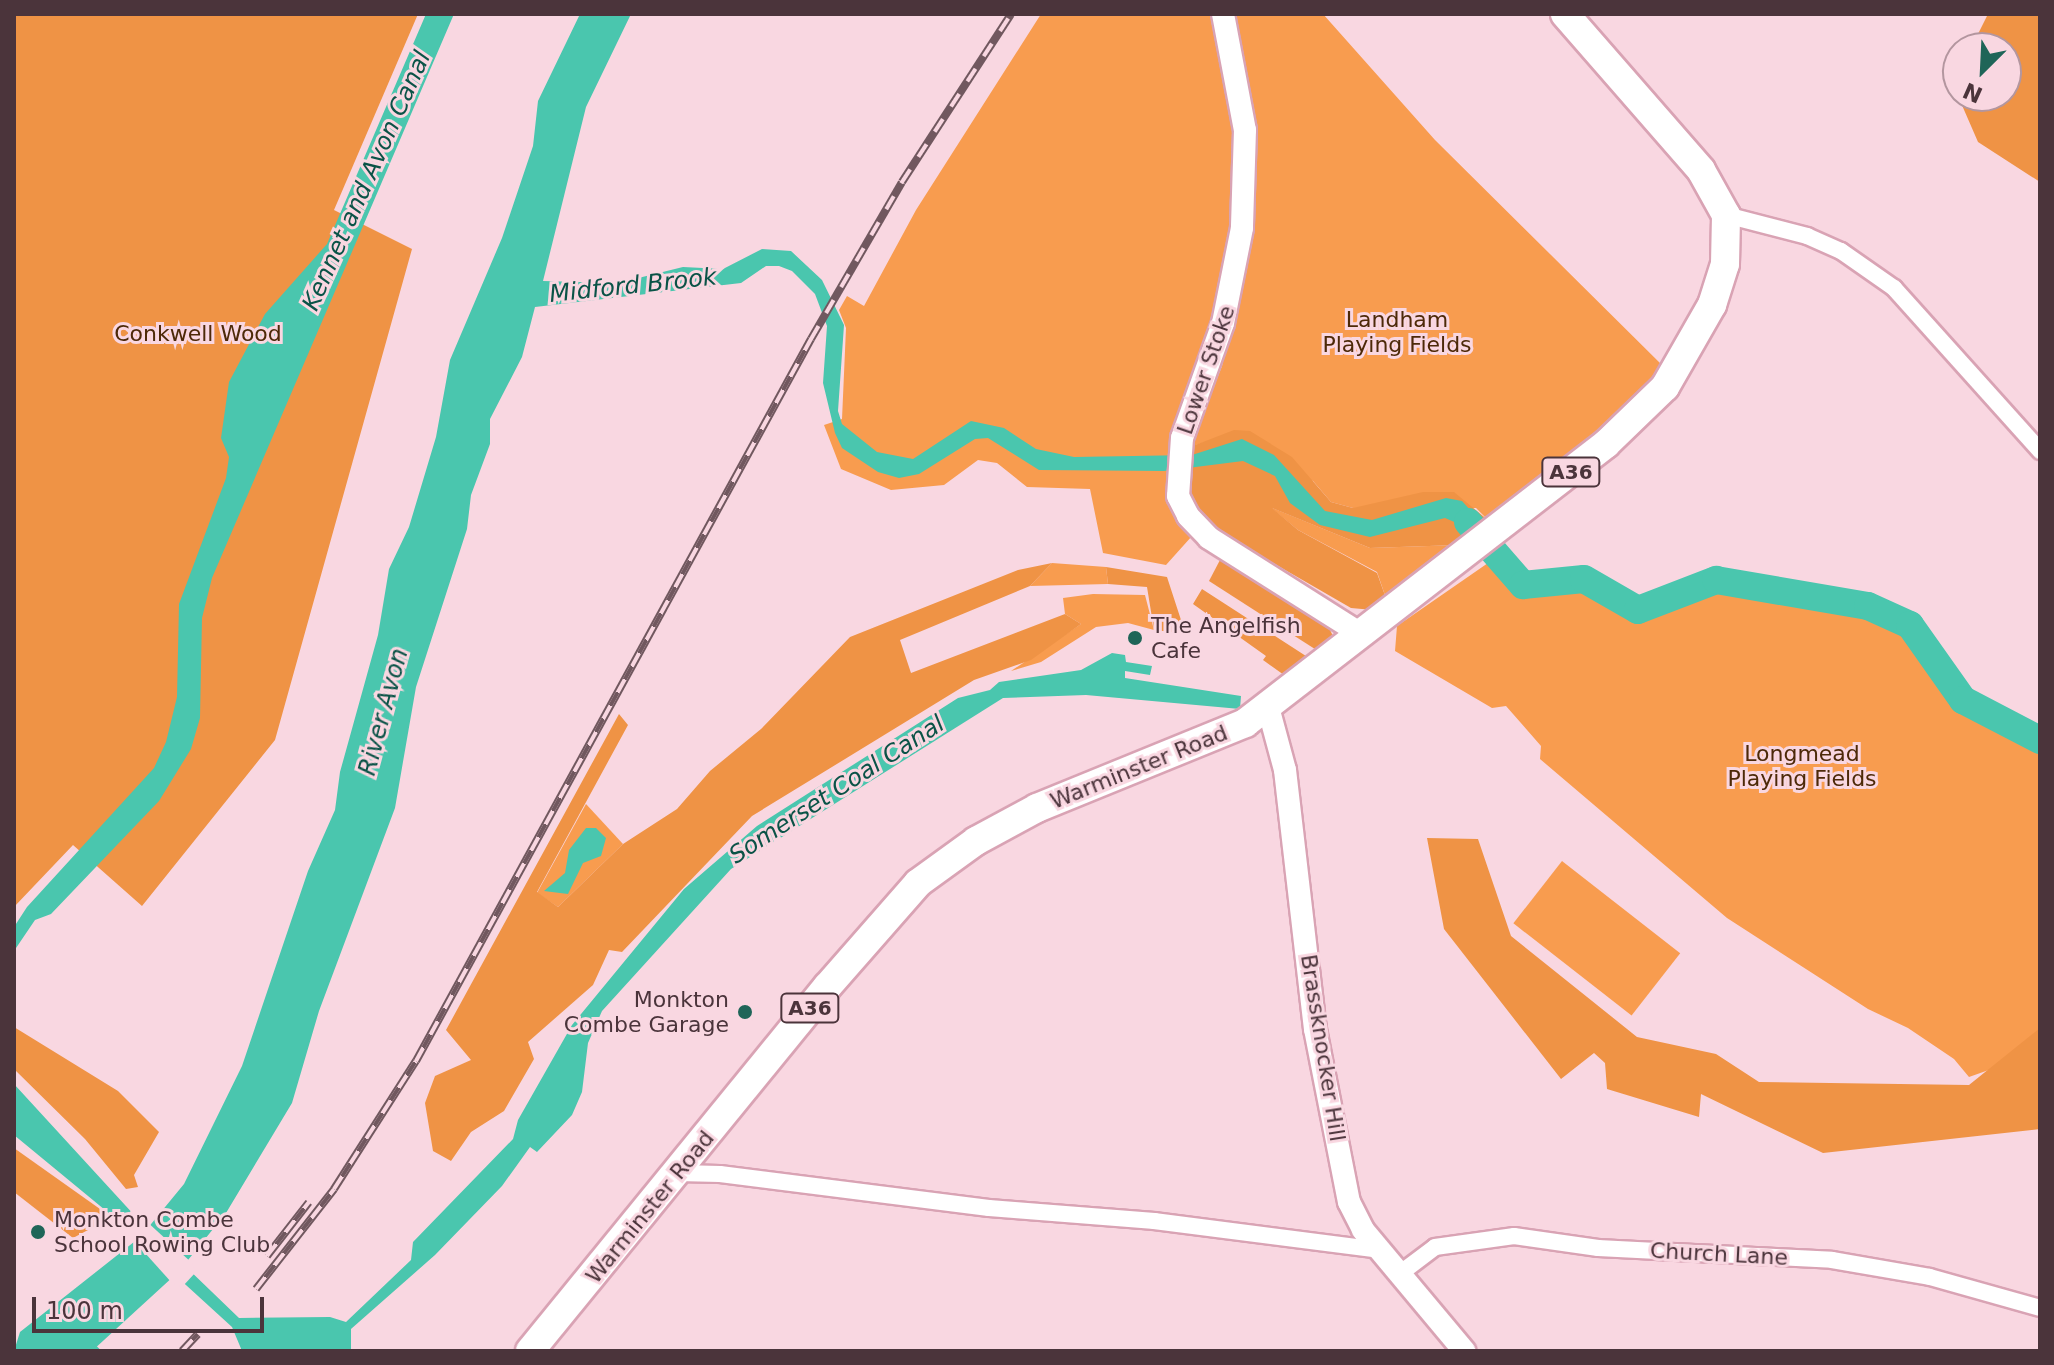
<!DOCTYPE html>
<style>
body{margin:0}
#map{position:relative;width:2054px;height:1365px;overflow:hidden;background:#f9d7e1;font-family:"DejaVu Sans",sans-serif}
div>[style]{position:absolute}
.green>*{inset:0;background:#f89c4f;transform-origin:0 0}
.forest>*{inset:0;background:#ef9345}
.water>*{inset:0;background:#4ac6ae}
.pier>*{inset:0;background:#f9d7e1}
.stream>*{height:5px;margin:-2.5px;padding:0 2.5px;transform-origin:2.5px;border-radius:2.5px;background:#4ac6ae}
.river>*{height:28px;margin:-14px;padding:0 14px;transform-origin:14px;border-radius:14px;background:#4ac6ae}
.roads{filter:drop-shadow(2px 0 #d9a3b4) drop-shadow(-2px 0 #d9a3b4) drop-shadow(0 2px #d9a3b4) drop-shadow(0 -2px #d9a3b4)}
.street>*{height:16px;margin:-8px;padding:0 8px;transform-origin:8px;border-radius:8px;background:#fff}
.secondary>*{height:22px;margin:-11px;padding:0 11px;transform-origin:11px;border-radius:11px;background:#fff}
.highway>*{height:28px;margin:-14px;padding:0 14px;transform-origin:14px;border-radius:14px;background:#fff}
.rail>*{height:8px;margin-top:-4px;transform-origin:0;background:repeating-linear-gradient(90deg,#f9d7e1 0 15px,#71585f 0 30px);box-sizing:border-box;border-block:2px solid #71585f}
.dots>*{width:22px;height:22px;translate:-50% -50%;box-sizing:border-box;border:4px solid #f9d7e1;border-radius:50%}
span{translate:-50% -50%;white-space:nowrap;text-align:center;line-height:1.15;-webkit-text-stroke:6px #f9d7e1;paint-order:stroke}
.shield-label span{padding:2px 6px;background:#f9d7e1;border:2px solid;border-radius:6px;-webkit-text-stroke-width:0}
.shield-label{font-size:20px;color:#4b343b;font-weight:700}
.park-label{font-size:22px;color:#4d2908}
.street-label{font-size:22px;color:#4b343b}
.poi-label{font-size:22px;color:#4b343b}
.left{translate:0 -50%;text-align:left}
.right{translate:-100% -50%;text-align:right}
.water-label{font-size:24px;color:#0a5347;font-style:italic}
.frame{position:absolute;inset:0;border:16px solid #4b343b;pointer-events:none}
.north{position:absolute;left:1942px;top:32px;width:80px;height:80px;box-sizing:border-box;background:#f9d7e1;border:2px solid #b3969f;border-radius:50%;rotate:204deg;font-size:22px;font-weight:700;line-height:32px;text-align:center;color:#4b343b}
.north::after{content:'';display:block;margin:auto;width:28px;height:36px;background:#1f6558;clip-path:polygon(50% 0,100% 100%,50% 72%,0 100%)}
.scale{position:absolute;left:32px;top:1297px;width:232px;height:36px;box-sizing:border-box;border:4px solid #4b343b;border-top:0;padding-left:10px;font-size:24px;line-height:28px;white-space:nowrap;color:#4b343b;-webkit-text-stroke:6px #f9d7e1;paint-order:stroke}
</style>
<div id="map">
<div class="green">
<div style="clip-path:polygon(1041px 14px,1214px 14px,1237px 118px,1235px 226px,1219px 314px,1172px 450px,1167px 496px,1192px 536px,1166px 565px,1103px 553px,1090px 489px,1027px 487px,997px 463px,978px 460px,944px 485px,891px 490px,841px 469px,824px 425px,842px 419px,846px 328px,839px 310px,847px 296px,864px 306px,916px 210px)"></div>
<div style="clip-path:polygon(1236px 14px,1323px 14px,1435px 140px,1664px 367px,1638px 401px,1489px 521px,1476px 508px,1353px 508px,1331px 502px,1313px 481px,1205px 442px,1190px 447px,1222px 366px,1246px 264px,1254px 122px)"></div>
<div style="clip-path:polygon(1270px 507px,1370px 548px,1458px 545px,1387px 601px,1377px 572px,1298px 530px)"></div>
<div style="clip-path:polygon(1052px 563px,1106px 567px,1108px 584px,1030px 586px)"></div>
<div style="clip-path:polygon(1488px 563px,1529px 597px,1586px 590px,1651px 619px,1670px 610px,1684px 595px,1722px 580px,1901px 618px,1958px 704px,1995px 730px,2040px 746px,2040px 1036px,2000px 1066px,1969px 1077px,1954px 1059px,1908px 1028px,1868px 1009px,1727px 918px,1540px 759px,1541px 746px,1506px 706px,1492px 708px,1395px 651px,1397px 626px)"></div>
<div style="clip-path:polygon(1093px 594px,1145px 595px,1154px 630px,1128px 623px,1096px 627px,1041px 662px,1011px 671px,1081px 624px,1065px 614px,1063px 598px)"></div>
<div style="clip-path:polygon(586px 804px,623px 844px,558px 907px,537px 893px)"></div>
<div style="left:1562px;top:861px;width:150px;height:79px;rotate:38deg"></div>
</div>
<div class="forest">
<div style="clip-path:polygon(14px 14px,418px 14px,334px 210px,412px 249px,275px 740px,142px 906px,73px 845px,14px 907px)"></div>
<div style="clip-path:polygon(1988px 14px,2040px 14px,2040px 182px,1978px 142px,1958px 96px,2006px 96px,2006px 48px,1971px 48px)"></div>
<div style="clip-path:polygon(1234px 430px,1250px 431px,1292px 457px,1331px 502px,1353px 508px,1423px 492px,1454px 492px,1489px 521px,1458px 545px,1370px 548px,1272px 508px,1298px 530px,1377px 573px,1387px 601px,1373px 610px,1351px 608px,1209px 526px,1196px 510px,1187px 484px,1190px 447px)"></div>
<div style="clip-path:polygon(1220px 560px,1327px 624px,1334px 638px,1318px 651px,1209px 581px)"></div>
<div style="clip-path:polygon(1052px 563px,1030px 586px,900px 640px,911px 673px,1065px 614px,1081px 624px,1031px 660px,974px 680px,752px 816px,622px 952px,609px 950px,593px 985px,528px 1042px,534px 1059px,504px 1111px,471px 1132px,451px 1161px,433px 1151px,425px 1103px,435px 1076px,471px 1060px,446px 1030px,619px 714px,628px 725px,537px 892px,558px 907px,623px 844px,677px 809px,710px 771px,761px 729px,850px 637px,1018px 570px)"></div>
<div style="clip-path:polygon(1106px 567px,1167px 577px,1181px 620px,1172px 632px,1154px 630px,1147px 587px,1108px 584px)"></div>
<div style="clip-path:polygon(1202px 589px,1309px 658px,1284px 675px,1263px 660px,1266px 656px,1193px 604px)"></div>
<div style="clip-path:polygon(1427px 838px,1478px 839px,1511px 936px,1637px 1037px,1716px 1054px,1759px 1082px,1969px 1085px,2040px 1028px,2040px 1129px,1823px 1153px,1701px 1094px,1699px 1117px,1607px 1089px,1605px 1063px,1594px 1053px,1561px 1079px,1444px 929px)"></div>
<div style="clip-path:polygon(14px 1027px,118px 1091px,159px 1132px,134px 1175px,138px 1187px,126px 1189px,85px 1139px,14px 1069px)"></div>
<div style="clip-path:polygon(14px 1148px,100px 1209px,103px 1222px,73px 1238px,14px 1192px)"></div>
</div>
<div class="water">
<div style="clip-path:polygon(426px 14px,454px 14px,212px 578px,202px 618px,200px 718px,191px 749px,159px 801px,51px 914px,35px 920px,14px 951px,14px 927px,27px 907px,154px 768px,166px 742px,177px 697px,179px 604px,226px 478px,229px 457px,221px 438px,229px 382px,265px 314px,327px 244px)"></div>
<div style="clip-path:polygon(580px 14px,631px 14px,586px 107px,543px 281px,618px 283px,683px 267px,723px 269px,762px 249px,791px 251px,822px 280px,844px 325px,838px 411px,842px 424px,877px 452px,913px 459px,971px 421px,1004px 428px,1036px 449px,1074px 457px,1192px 455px,1242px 439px,1274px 455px,1325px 511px,1372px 520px,1446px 498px,1462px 501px,1491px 533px,1479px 543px,1466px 527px,1445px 518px,1370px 537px,1320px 525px,1290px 503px,1275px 476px,1243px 461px,1164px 471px,1039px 470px,988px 438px,975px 439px,919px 474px,899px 478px,878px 472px,842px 448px,835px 433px,823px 383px,827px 326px,815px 294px,792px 271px,779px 266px,766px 266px,741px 283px,535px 307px,522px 357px,490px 419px,490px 444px,471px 495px,467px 529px,416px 687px,395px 808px,319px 1011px,292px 1103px,226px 1213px,184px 1265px,239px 1318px,330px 1317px,346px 1322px,411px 1260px,413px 1242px,513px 1139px,518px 1120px,572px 1025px,684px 889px,757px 826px,958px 698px,990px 690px,999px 682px,1081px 670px,1112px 653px,1125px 655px,1126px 662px,1152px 666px,1150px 675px,1125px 671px,1125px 678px,1241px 696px,1240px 709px,1086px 695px,1003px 698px,731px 869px,602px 1011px,588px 1043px,582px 1092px,572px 1115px,537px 1152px,530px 1147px,502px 1186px,435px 1255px,351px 1329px,351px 1351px,242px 1351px,232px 1327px,175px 1275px,92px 1351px,14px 1351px,20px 1332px,139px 1238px,14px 1135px,14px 1084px,147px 1229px,184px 1184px,242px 1066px,308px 871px,335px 810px,340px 772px,378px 635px,389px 569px,409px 527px,436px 437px,450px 360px,502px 238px,533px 146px,538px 101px)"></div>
<div style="clip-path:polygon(586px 828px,596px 828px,606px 838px,601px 856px,583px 863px,568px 894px,544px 891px,565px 873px,569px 850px)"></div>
</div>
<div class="pier">
<div style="clip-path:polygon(133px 1209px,192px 1263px,196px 1272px,182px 1287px,172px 1283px,118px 1223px)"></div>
</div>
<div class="stream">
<div style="left:95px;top:1348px;width:4px;rotate:45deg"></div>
</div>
<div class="river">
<div style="left:1468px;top:522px;width:84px;rotate:48.9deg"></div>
<div style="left:1523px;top:585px;width:61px;rotate:-5.6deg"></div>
<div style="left:1584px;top:579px;width:62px;rotate:29.9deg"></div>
<div style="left:1638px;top:610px;width:84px;rotate:-21deg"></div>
<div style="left:1716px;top:580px;width:154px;rotate:9.7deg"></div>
<div style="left:1868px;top:606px;width:46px;rotate:24.3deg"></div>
<div style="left:1910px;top:625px;width:92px;rotate:54.8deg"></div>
<div style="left:1963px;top:700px;width:87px;rotate:27.5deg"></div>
</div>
<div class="roads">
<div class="street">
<div style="left:1726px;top:215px;width:84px;rotate:14.5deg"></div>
<div style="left:1807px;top:236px;width:37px;rotate:24deg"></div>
<div style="left:1841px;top:251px;width:65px;rotate:34.9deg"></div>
<div style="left:1894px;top:288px;width:219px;rotate:48.1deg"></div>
<div style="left:678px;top:1173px;width:42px;rotate:1.4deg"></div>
<div style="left:720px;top:1174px;width:271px;rotate:7.2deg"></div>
<div style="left:989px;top:1208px;width:166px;rotate:4.5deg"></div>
<div style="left:1154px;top:1221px;width:227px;rotate:7.3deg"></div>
<div style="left:1402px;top:1272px;width:41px;rotate:-37.1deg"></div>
<div style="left:1435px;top:1247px;width:80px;rotate:-7.9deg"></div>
<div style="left:1514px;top:1236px;width:85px;rotate:8.1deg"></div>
<div style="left:1598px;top:1248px;width:234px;rotate:2.9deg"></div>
<div style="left:1832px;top:1260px;width:99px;rotate:9.8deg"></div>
<div style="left:1930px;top:1277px;width:114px;rotate:15.7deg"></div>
</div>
<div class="secondary">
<div style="left:1223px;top:14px;width:118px;rotate:79.3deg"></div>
<div style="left:1245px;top:130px;width:98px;rotate:91.8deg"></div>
<div style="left:1242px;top:228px;width:97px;rotate:101.3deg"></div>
<div style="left:1223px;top:323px;width:122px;rotate:109.6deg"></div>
<div style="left:1182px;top:438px;width:58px;rotate:93.9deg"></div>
<div style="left:1178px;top:496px;width:22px;rotate:63deg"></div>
<div style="left:1188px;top:516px;width:30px;rotate:46deg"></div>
<div style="left:1209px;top:538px;width:180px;rotate:32.3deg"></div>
<div style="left:1268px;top:707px;width:65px;rotate:74.9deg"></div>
<div style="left:1285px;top:770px;width:261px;rotate:83.4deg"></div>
<div style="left:1315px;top:1029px;width:176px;rotate:78.9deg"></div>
<div style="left:1349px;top:1202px;width:31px;rotate:63deg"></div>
<div style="left:1363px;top:1230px;width:158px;rotate:50.1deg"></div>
</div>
<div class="highway">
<div style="left:530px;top:1351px;width:470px;rotate:-50.8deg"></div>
<div style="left:827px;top:987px;width:138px;rotate:-48.8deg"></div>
<div style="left:918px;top:883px;width:72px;rotate:-35.9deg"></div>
<div style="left:976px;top:841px;width:69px;rotate:-28.4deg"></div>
<div style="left:1037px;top:808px;width:225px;rotate:-22.2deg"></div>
<div style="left:1245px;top:723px;width:456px;rotate:-37.7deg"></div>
<div style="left:1606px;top:444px;width:82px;rotate:-44deg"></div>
<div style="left:1665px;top:387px;width:95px;rotate:-60.2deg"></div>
<div style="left:1712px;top:305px;width:43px;rotate:-72.4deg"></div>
<div style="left:1725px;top:264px;width:49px;rotate:-88.8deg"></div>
<div style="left:1726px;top:215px;width:51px;rotate:-119.1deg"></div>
<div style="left:1701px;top:170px;width:207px;rotate:-131.1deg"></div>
</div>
</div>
<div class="rail">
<div style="left:267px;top:1256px;width:68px;rotate:-52.1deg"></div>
<div style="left:256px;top:1289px;width:127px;rotate:-52deg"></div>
<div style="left:334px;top:1189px;width:152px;rotate:-57.4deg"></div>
<div style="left:416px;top:1061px;width:823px;rotate:-61.32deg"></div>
<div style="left:811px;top:339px;width:181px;rotate:-59.9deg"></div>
<div style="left:902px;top:182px;width:200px;rotate:-57deg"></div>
<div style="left:182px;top:1351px;width:23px;rotate:-47deg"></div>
</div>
<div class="dots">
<div style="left:1135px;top:638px;background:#1f6558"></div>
<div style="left:745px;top:1012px;background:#1f6558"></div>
<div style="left:38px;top:1232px;background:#1f6558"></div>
</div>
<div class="shield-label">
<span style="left:1571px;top:472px">A36</span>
<span style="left:810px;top:1008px">A36</span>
</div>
<div class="park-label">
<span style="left:1397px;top:332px">Landham<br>Playing Fields</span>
<span style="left:198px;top:334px">Conkwell Wood</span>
<span style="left:1802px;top:766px">Longmead<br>Playing Fields</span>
</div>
<div class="street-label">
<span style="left:1206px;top:370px;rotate:-71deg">Lower Stoke</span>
<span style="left:1139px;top:767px;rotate:-22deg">Warminster Road</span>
<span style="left:1323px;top:1048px;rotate:81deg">Brassknocker Hill</span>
<span style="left:650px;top:1207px;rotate:-51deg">Warminster Road</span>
<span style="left:1719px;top:1254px;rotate:3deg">Church Lane</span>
</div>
<div class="poi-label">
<span class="left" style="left:1151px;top:638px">The Angelfish<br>Cafe</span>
<span class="right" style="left:729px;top:1012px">Monkton<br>Combe Garage</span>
<span class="left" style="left:54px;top:1232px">Monkton Combe<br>School Rowing Club</span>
</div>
<div class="water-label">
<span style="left:367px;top:181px;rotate:-66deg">Kennet and Avon Canal</span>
<span style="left:633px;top:286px;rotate:-6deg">Midford Brook</span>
<span style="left:384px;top:712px;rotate:-75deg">River Avon</span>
<span style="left:837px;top:790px;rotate:-33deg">Somerset Coal Canal</span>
</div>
<div class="frame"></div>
<div class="north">N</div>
<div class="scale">100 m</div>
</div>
